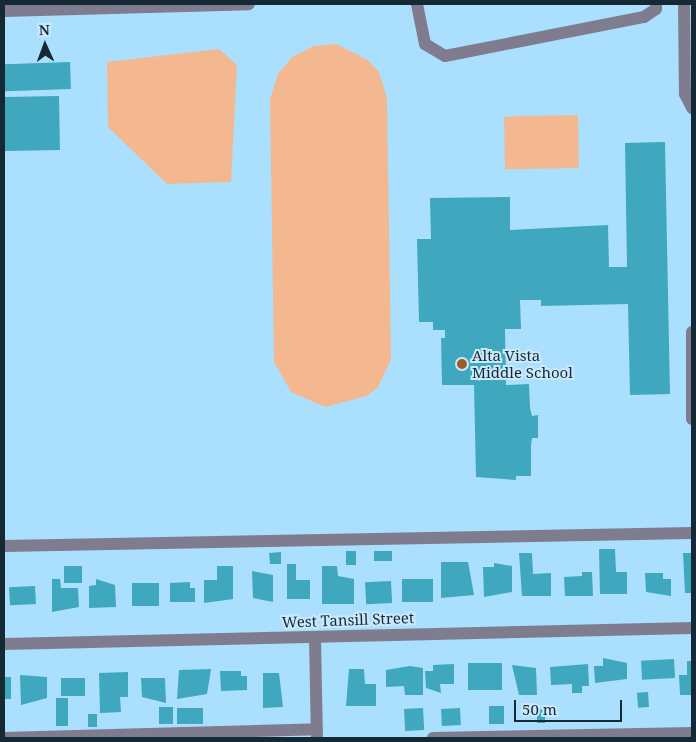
<!DOCTYPE html>
<style>
body{margin:0}
#map{position:relative;width:696px;height:742px;overflow:hidden;background:#abdffe;font-family:"Noto Serif",serif}
div>[style]{position:absolute}
.green>*{inset:0;background:#f4b891;transform-origin:0 0}
.building>*{inset:0;background:#3fa7be;transform-origin:0 0}
.minor>*{height:12px;margin:-6px;padding:0 6px;transform-origin:6px;border-radius:6px;background:#807c90}
.dots>*{width:14px;height:14px;translate:-50% -50%;box-sizing:border-box;border:2px solid #cbe9fc;border-radius:50%}
span{translate:-50% -50%;white-space:nowrap;text-align:center;line-height:1.15;-webkit-text-stroke:4px #cbe9fc;paint-order:stroke}
.poi-label{font-size:15px;color:#152935}
.left{translate:0 -50%;text-align:left}
.street-label{font-size:15px;color:#152935}
.frame{position:absolute;inset:0;border:5px solid #152935;pointer-events:none}
.north{position:absolute;left:20px;top:20px;width:50px;height:50px;-webkit-text-stroke:4px #cbe9fc;paint-order:stroke;rotate:358deg;font-size:14px;font-weight:700;line-height:20px;text-align:center;color:#152935}
.north::after{content:'';display:block;margin:auto;width:18px;height:22px;background:#152935;clip-path:polygon(50% 0,100% 100%,50% 72%,0 100%)}
.scale{position:absolute;left:514px;top:700px;width:108px;height:22px;box-sizing:border-box;border:2px solid #152935;border-top:0;padding-left:6px;font-size:15px;line-height:18px;white-space:nowrap;color:#152935;-webkit-text-stroke:4px #cbe9fc;paint-order:stroke}
</style>
<div id="map">
<div class="green">
<div style="clip-path:polygon(336px 44px,368px 60px,379px 72px,387px 98px,391px 360px,378px 387px,367px 396px,325px 407px,291px 392px,274px 362px,270px 99px,278px 74px,292px 57px,314px 46px)"></div>
<div style="clip-path:polygon(219px 49px,237px 65px,231px 182px,167px 184px,108px 127px,107px 62px)"></div>
<div style="left:578px;top:115px;width:53px;height:74px;rotate:89deg"></div>
</div>
<div class="building">
<div style="left:70px;top:62px;width:27px;height:66px;rotate:88deg"></div>
<div style="left:59px;top:96px;width:54px;height:55px;rotate:89deg"></div>
<div style="clip-path:polygon(665px 142px,670px 394px,630px 395px,628px 304px,541px 306px,541px 300px,520px 300px,521px 329px,505px 329px,506px 385px,529px 384px,530px 408px,532px 416px,538px 415px,538px 438px,532px 438px,531px 446px,531px 476px,516px 476px,516px 480px,476px 477px,474px 385px,442px 385px,441px 338px,445px 338px,445px 330px,433px 330px,433px 322px,419px 322px,417px 239px,431px 239px,430px 198px,510px 197px,510px 230px,608px 225px,609px 267px,627px 267px,625px 143px)"></div>
<div style="clip-path:polygon(599px 549px,615px 549px,616px 572px,627px 572px,627px 594px,600px 594px)"></div>
<div style="left:346px;top:551px;width:10px;height:14px"></div>
<div style="left:392px;top:551px;width:10px;height:18px;rotate:90deg"></div>
<div style="clip-path:polygon(281px 552px,281px 564px,270px 564px,269px 553px)"></div>
<div style="clip-path:polygon(519px 553px,532px 553px,533px 574px,551px 573px,551px 596px,522px 596px)"></div>
<div style="clip-path:polygon(683px 553px,692px 553px,692px 593px,685px 593px)"></div>
<div style="clip-path:polygon(441px 562px,468px 562px,474px 595px,441px 598px)"></div>
<div style="clip-path:polygon(494px 563px,512px 566px,512px 592px,484px 597px,483px 567px,494px 567px)"></div>
<div style="clip-path:polygon(287px 564px,296px 564px,296px 580px,310px 580px,310px 599px,287px 599px)"></div>
<div style="left:64px;top:566px;width:18px;height:17px"></div>
<div style="clip-path:polygon(217px 566px,233px 566px,233px 599px,204px 603px,204px 580px,217px 580px)"></div>
<div style="clip-path:polygon(322px 566px,337px 566px,338px 576px,354px 579px,354px 604px,322px 604px)"></div>
<div style="clip-path:polygon(252px 571px,273px 575px,273px 602px,253px 598px)"></div>
<div style="clip-path:polygon(582px 572px,592px 572px,593px 596px,565px 596px,564px 577px,582px 576px)"></div>
<div style="clip-path:polygon(645px 573px,663px 573px,663px 579px,671px 579px,671px 596px,646px 592px)"></div>
<div style="clip-path:polygon(52px 579px,60px 579px,61px 588px,78px 588px,79px 607px,52px 612px)"></div>
<div style="clip-path:polygon(96px 579px,115px 585px,116px 607px,89px 608px,89px 586px,96px 585px)"></div>
<div style="left:433px;top:579px;width:23px;height:31px;rotate:90deg"></div>
<div style="left:391px;top:581px;width:22px;height:26px;rotate:87deg"></div>
<div style="clip-path:polygon(190px 582px,190px 588px,195px 588px,195px 602px,170px 602px,170px 583px)"></div>
<div style="left:159px;top:583px;width:23px;height:27px;rotate:90deg"></div>
<div style="left:35px;top:586px;width:18px;height:26px;rotate:87deg"></div>
<div style="clip-path:polygon(603px 658px,627px 663px,627px 679px,595px 683px,594px 666px,603px 666px)"></div>
<div style="left:674px;top:659px;width:19px;height:33px;rotate:87deg"></div>
<div style="clip-path:polygon(687px 661px,692px 661px,692px 695px,680px 695px,679px 675px,687px 675px)"></div>
<div style="left:502px;top:663px;width:27px;height:34px;rotate:90deg"></div>
<div style="clip-path:polygon(454px 664px,454px 684px,440px 684px,441px 693px,426px 688px,425px 671px,433px 671px,433px 665px)"></div>
<div style="clip-path:polygon(588px 664px,589px 686px,582px 686px,582px 693px,572px 693px,572px 684px,551px 685px,550px 667px)"></div>
<div style="clip-path:polygon(512px 665px,536px 668px,537px 695px,519px 695px)"></div>
<div style="clip-path:polygon(410px 666px,423px 668px,423px 695px,405px 695px,404px 686px,386px 687px,386px 670px)"></div>
<div style="clip-path:polygon(211px 669px,207px 694px,177px 699px,179px 670px)"></div>
<div style="clip-path:polygon(349px 669px,364px 669px,365px 684px,376px 684px,376px 706px,346px 706px)"></div>
<div style="clip-path:polygon(220px 671px,241px 671px,241px 676px,247px 676px,247px 690px,221px 691px)"></div>
<div style="clip-path:polygon(128px 672px,128px 697px,120px 697px,121px 712px,100px 713px,99px 673px)"></div>
<div style="clip-path:polygon(263px 673px,279px 673px,283px 707px,263px 708px)"></div>
<div style="clip-path:polygon(20px 675px,47px 677px,47px 698px,21px 705px)"></div>
<div style="left:4px;top:677px;width:7px;height:22px"></div>
<div style="left:61px;top:678px;width:24px;height:18px"></div>
<div style="clip-path:polygon(141px 678px,165px 678px,166px 703px,142px 697px)"></div>
<div style="left:648px;top:692px;width:15px;height:11px;rotate:86deg"></div>
<div style="left:68px;top:698px;width:28px;height:12px;rotate:90deg"></div>
<div style="left:489px;top:706px;width:15px;height:18px"></div>
<div style="left:159px;top:707px;width:14px;height:17px"></div>
<div style="left:177px;top:708px;width:26px;height:16px"></div>
<div style="left:423px;top:708px;width:22px;height:19px;rotate:87deg"></div>
<div style="left:460px;top:708px;width:17px;height:19px;rotate:87deg"></div>
<div style="left:537px;top:709px;width:8px;height:14px"></div>
<div style="left:88px;top:714px;width:9px;height:13px"></div>
</div>
<div class="minor">
<div style="left:417px;top:4px;width:41px;rotate:78.7deg"></div>
<div style="left:425px;top:44px;width:23px;rotate:31deg"></div>
<div style="left:445px;top:56px;width:203px;rotate:-11.1deg"></div>
<div style="left:644px;top:17px;width:14px;rotate:-34deg"></div>
<div style="left:656px;top:9px;width:5px;rotate:-90deg"></div>
<div style="left:684px;top:4px;width:90px;rotate:89.4deg"></div>
<div style="left:685px;top:94px;width:16px;rotate:63deg"></div>
<div style="left:4px;top:11px;width:245px;rotate:-1.6deg"></div>
<div style="left:692px;top:332px;width:87px;rotate:90deg"></div>
<div style="left:4px;top:546px;width:688px;rotate:-1.08deg"></div>
<div style="left:315px;top:638px;width:100px;rotate:88.9deg"></div>
<div style="left:4px;top:644px;width:688px;rotate:-1.33deg"></div>
<div style="left:4px;top:738px;width:313px;rotate:-1.6deg"></div>
<div style="left:433px;top:738px;width:259px;rotate:-1.1deg"></div>
</div>
<div class="dots">
<div style="left:462px;top:364px;background:#9d5b28"></div>
</div>
<div class="poi-label">
<span class="left" style="left:472px;top:364px">Alta Vista<br>Middle School</span>
</div>
<div class="street-label">
<span style="left:348px;top:620px;rotate:-2deg">West Tansill Street</span>
</div>
<div class="frame"></div>
<div class="north">N</div>
<div class="scale">50 m</div>
</div>
